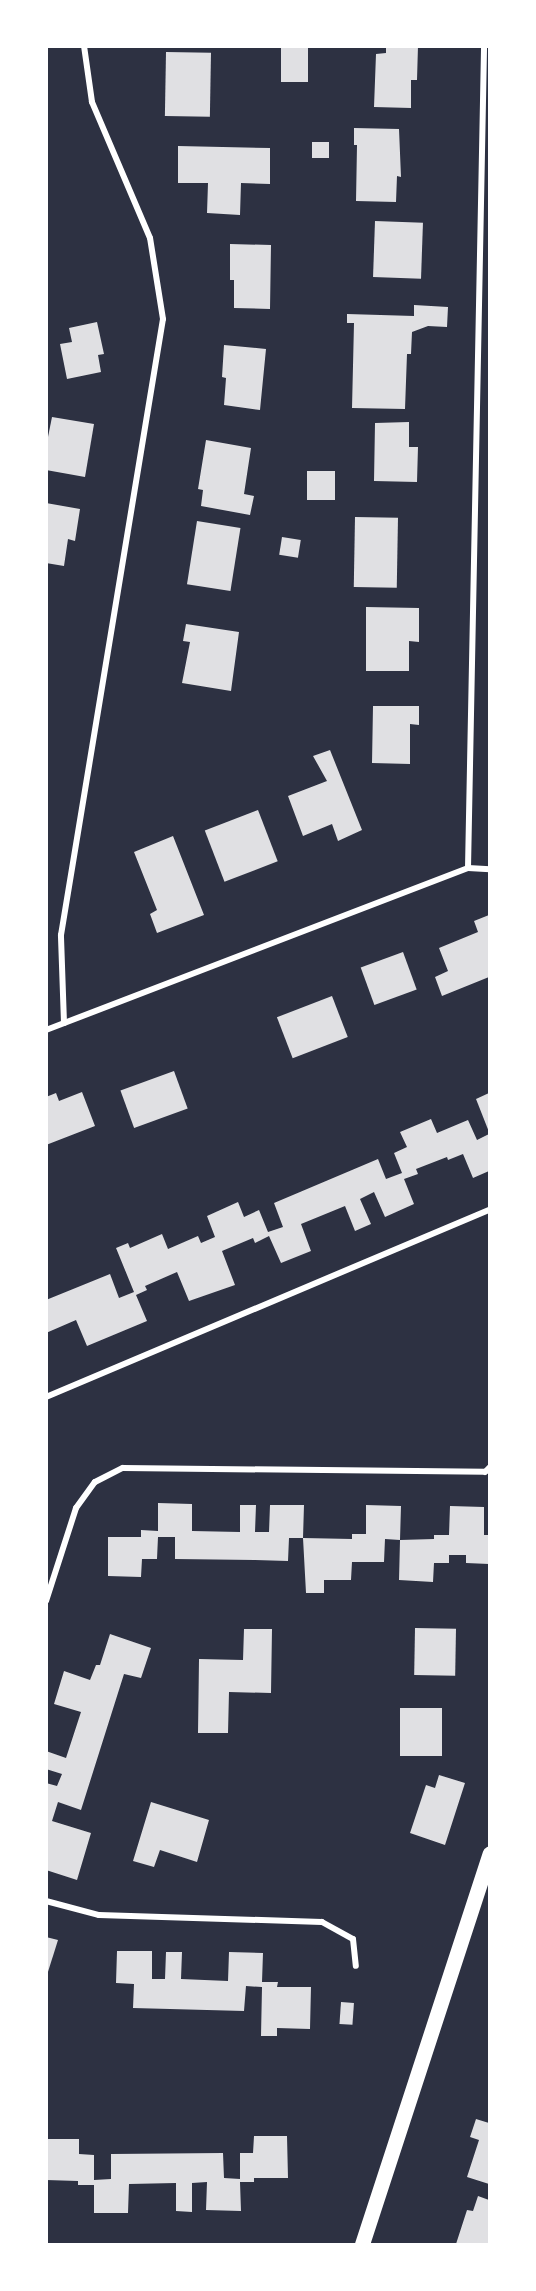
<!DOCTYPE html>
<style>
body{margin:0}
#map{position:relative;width:536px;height:2291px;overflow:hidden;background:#2d3142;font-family:Barlow,sans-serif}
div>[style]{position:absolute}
.building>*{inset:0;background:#e0e0e3;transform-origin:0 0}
.minor>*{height:6px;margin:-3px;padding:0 3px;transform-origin:3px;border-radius:3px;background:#fff}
.primary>*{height:15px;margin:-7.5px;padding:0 7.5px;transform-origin:7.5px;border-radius:7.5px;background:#fff}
span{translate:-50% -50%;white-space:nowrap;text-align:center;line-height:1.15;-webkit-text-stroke:6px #fff;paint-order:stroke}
.frame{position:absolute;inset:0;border:48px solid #fff;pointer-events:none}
</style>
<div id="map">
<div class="building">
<div style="left:281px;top:46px;width:27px;height:36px"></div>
<div style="clip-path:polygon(386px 46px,418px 46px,417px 80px,411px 80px,411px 108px,374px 107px,376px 54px,386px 53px)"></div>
<div style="left:166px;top:52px;width:45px;height:64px;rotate:1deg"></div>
<div style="clip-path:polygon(354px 128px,399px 129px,401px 177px,397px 176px,396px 202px,356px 201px,357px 145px,354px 145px)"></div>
<div style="left:312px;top:142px;width:17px;height:16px"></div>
<div style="clip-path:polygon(178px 146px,270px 148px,270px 184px,241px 183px,240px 215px,207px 213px,208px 183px,178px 183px)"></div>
<div style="left:375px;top:221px;width:48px;height:56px;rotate:2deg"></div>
<div style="clip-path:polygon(230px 244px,271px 245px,270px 309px,234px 308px,234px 280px,230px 280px)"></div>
<div style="clip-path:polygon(414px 305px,448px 307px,447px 327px,428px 326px,412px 332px,411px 354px,407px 354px,405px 409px,352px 408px,354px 323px,347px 323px,347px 314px,414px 316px)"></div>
<div style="clip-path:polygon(97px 322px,104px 354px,98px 355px,101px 372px,67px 379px,60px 344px,72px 342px,69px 328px)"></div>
<div style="clip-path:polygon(224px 345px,266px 349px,260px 410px,224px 405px,226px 378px,222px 377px)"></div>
<div style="clip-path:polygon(52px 417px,94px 424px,85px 477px,46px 470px,46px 447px)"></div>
<div style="clip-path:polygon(409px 422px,409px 447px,418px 447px,417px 482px,374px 481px,375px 423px)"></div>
<div style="clip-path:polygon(206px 440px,251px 448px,244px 494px,254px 496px,250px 515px,201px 506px,203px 490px,198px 489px)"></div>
<div style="left:307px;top:471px;width:28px;height:29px"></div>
<div style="clip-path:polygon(46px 503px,80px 509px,75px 541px,68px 539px,64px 566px,46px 563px)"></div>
<div style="left:355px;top:517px;width:43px;height:70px;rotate:1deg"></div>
<div style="left:197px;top:521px;width:44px;height:64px;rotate:9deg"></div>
<div style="left:282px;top:537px;width:19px;height:18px;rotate:9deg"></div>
<div style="clip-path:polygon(366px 607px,419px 608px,419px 642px,409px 641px,409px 671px,366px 671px)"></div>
<div style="clip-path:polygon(186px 624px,239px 632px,231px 691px,182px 683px,190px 642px,183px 641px)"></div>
<div style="clip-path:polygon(373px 706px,419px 706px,419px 725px,410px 724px,410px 764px,372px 763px)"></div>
<div style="clip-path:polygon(330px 750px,362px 830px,338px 841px,332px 824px,303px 836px,288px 796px,327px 781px,313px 756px)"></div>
<div style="left:258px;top:810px;width:55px;height:57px;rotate:69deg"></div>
<div style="clip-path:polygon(173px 836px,204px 915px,157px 933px,150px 914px,157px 910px,134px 852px)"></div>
<div style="clip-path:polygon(489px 915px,489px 977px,442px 996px,435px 977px,448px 971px,439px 948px,478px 932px,474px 921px)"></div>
<div style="left:403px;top:952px;width:40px;height:45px;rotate:70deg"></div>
<div style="left:332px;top:996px;width:44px;height:59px;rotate:69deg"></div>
<div style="left:174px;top:1071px;width:40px;height:57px;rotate:70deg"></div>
<div style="clip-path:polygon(82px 1092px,95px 1126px,46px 1145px,46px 1097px,56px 1093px,59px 1101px)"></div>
<div style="clip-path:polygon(489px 1093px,489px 1132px,476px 1099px)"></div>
<div style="clip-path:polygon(431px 1119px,437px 1133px,468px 1120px,477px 1140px,489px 1134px,489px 1171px,473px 1178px,463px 1154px,448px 1160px,447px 1157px,416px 1169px,418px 1174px,404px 1179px,414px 1204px,385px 1217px,374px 1192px,360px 1199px,371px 1224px,355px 1231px,345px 1206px,301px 1224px,311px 1251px,281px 1263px,269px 1236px,255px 1243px,253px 1238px,222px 1251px,235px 1285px,189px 1301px,177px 1272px,145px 1286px,147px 1290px,136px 1295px,147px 1321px,87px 1346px,76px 1320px,46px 1333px,46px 1300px,110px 1274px,119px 1298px,134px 1292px,116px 1248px,128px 1243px,130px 1248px,162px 1234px,168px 1249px,198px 1236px,201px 1243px,215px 1237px,207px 1216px,238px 1202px,244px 1217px,259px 1210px,268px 1232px,283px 1227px,274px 1203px,378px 1159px,386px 1179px,402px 1173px,394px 1153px,407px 1147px,400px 1132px)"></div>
<div style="clip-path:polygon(158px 1503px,192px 1504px,192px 1531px,240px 1532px,240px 1505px,256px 1505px,255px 1532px,269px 1532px,270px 1505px,304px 1505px,303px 1538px,289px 1538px,288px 1561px,255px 1560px,175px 1559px,175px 1537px,158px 1537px,157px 1559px,142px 1559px,141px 1577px,108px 1576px,108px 1537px,141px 1537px,141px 1530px,158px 1531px)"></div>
<div style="clip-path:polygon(366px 1505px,401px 1506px,400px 1540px,385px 1539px,384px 1562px,352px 1562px,351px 1580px,324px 1580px,324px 1593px,306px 1593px,303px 1538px,352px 1539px,352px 1534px,366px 1534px)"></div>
<div style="clip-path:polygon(450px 1506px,484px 1507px,484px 1535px,489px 1535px,489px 1564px,466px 1563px,466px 1555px,449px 1555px,449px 1563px,434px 1563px,433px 1582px,399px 1580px,400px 1540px,434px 1539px,434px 1535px,449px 1535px)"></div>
<div style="left:415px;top:1628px;width:41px;height:47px;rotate:1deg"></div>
<div style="clip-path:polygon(244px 1629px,272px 1629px,271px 1693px,229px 1692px,228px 1733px,198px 1733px,199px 1659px,243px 1660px)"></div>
<div style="clip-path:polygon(110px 1634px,151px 1648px,141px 1678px,124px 1674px,81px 1810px,58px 1802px,52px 1821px,91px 1833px,77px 1880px,46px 1870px,46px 1783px,57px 1786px,62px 1774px,46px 1769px,46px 1751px,66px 1758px,81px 1712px,54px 1704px,64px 1671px,90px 1680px,96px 1665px,100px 1665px)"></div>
<div style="left:400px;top:1708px;width:42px;height:48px"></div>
<div style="clip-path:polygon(439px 1775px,465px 1783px,445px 1845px,410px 1833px,426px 1785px,435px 1788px)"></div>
<div style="clip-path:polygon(151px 1802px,209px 1820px,197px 1862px,160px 1850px,154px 1867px,133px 1861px)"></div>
<div style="clip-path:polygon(46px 1937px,58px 1940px,47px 1975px,46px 1975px)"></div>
<div style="clip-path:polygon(117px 1951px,152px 1951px,152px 1979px,165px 1979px,166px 1952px,182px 1952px,181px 1979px,228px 1981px,229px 1952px,263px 1953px,262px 1982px,278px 1982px,277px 1987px,311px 1987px,310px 2029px,277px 2028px,277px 2036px,261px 2036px,262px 1987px,246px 1986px,244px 2011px,133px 2008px,134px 1984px,116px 1983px)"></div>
<div style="left:341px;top:2002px;width:13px;height:22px;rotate:4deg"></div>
<div style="clip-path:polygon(476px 2119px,489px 2123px,489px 2184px,467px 2177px,479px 2140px,470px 2137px)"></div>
<div style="clip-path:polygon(254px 2136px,287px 2136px,288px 2178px,254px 2178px,254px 2182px,240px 2182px,241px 2211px,206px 2210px,207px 2182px,192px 2183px,192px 2212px,176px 2211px,176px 2183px,129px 2184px,128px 2213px,94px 2213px,94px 2185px,78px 2185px,78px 2181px,46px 2180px,46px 2139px,79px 2139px,79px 2154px,94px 2155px,94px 2180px,111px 2179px,111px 2154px,223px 2153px,224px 2178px,240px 2179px,240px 2153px,253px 2153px)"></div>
<div style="clip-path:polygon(478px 2196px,489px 2200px,489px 2244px,456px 2244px,467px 2210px,473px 2211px)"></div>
</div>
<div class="minor">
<div style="left:468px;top:868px;width:822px;rotate:-88.88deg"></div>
<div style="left:64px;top:1023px;width:88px;rotate:-92deg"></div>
<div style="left:61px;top:935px;width:624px;rotate:-80.6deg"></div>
<div style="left:163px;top:319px;width:82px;rotate:-99.1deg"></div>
<div style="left:150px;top:238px;width:148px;rotate:-113.1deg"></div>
<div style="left:92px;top:102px;width:57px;rotate:-98.1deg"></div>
<div style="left:46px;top:1030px;width:452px;rotate:-21deg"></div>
<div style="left:468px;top:868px;width:22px;rotate:3deg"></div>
<div style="left:46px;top:1397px;width:482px;rotate:-22.9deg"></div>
<div style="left:46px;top:1601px;width:98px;rotate:-72.1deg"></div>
<div style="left:76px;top:1508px;width:32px;rotate:-54deg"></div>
<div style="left:95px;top:1482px;width:31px;rotate:-27deg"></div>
<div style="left:123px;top:1468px;width:362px;rotate:0.6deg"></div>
<div style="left:485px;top:1472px;width:7px;rotate:-45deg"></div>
<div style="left:46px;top:1901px;width:55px;rotate:14.8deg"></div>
<div style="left:99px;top:1915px;width:223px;rotate:1.8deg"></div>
<div style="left:322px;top:1922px;width:35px;rotate:29deg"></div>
<div style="left:353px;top:1939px;width:27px;rotate:84deg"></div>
</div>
<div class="primary">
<div style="left:362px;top:2244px;width:411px;rotate:-71.9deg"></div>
</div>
<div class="frame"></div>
</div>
